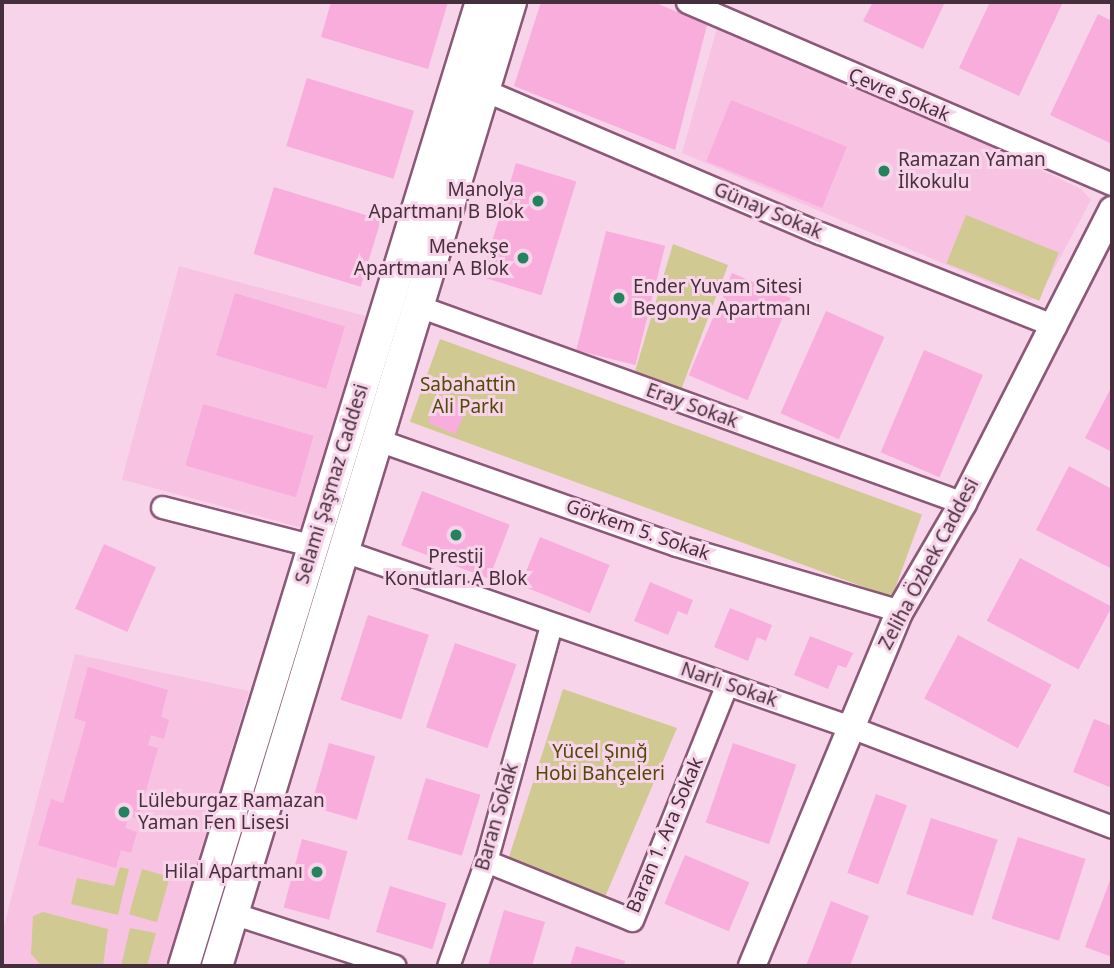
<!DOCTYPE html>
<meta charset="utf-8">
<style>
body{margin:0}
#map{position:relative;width:1114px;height:968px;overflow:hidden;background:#f8d4ea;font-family:"Noto Sans",sans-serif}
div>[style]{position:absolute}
.built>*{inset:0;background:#f8c3e3;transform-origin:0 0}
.green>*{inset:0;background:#d0c992;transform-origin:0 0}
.building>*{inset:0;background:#f8addc;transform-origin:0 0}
.roads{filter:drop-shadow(2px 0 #8b5878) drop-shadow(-2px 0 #8b5878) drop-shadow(0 2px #8b5878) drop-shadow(0 -2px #8b5878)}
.minor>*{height:21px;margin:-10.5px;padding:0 10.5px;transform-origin:10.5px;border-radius:10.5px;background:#fff}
.tertiary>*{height:26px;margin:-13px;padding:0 13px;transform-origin:13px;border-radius:13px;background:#fff}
.secondary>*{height:30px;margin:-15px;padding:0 15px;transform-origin:15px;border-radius:15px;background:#fff}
.dots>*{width:19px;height:19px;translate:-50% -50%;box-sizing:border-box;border:4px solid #f8d4ea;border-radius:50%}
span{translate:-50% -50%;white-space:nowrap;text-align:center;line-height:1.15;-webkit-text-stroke:6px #f8d4ea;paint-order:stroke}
.street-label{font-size:19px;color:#462f3d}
.poi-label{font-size:19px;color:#462f3d}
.left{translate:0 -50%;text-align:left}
.right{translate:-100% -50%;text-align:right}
.park-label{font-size:19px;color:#514904}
.frame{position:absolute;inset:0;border:4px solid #462f3d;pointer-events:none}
</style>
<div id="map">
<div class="built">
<div style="clip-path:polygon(720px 17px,1081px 189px,1091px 200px,1039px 297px,1030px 300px,682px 153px)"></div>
<div style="left:179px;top:266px;width:193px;height:221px;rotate:15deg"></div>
<div style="clip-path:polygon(75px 654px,249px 691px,168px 966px,2px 966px,2px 933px)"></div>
</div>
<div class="green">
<div style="left:966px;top:215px;width:100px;height:52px;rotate:22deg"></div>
<div style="clip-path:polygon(673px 244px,728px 265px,681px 390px,634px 375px)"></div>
<div style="left:440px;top:339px;width:513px;height:88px;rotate:20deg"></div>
<div style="clip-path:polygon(563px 689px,677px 728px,605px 897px,508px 860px)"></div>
<div style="clip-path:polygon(120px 867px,129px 869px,118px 915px,71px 904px,77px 878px,114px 886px)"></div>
<div style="left:142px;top:869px;width:29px;height:47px;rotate:16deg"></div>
<div style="clip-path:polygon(43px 912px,108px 929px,103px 966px,40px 964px,31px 954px,33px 916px)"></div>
<div style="clip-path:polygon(130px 928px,156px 933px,147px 966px,121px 966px)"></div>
</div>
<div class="building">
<div style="clip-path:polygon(331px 2px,448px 2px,428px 69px,321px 37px)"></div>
<div style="clip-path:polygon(541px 2px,654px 2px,707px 25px,675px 150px,514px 86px)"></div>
<div style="clip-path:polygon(873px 2px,945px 2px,923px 49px,863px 21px)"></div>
<div style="clip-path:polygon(990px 2px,1063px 2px,1019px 96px,959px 68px)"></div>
<div style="clip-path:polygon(1098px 14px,1112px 21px,1110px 143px,1050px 115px)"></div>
<div style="left:307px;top:78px;width:112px;height:71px;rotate:17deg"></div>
<div style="left:731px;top:100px;width:125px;height:66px;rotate:22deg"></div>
<div style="left:516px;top:163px;width:63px;height:119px;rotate:17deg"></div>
<div style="left:274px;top:187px;width:112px;height:70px;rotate:17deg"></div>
<div style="left:606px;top:231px;width:61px;height:123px;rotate:14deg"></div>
<div style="left:732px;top:273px;width:64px;height:111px;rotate:23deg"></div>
<div style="left:235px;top:293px;width:115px;height:65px;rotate:17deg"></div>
<div style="left:826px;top:311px;width:64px;height:112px;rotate:24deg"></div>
<div style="left:924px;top:350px;width:64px;height:111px;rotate:23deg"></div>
<div style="clip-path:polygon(1112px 386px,1112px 452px,1085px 438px)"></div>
<div style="left:440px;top:395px;width:30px;height:30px;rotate:24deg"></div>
<div style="left:203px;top:404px;width:115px;height:64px;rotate:16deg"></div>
<div style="clip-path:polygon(1069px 466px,1112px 489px,1112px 569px,1036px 530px)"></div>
<div style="left:422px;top:491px;width:94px;height:58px;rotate:21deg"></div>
<div style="left:540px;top:537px;width:75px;height:52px;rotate:22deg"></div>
<div style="left:104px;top:544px;width:57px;height:71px;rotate:24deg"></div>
<div style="left:1020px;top:558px;width:104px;height:71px;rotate:28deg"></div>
<div style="clip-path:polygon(650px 582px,693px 600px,687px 615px,678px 611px,668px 635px,634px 621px)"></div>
<div style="clip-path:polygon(730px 608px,772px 625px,766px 641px,757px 637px,748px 661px,714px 647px)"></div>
<div style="left:368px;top:615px;width:64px;height:89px;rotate:18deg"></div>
<div style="left:958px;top:635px;width:106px;height:72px;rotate:28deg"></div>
<div style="clip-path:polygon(810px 636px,853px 653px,846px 668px,838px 665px,828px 689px,794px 675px)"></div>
<div style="left:455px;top:643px;width:65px;height:89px;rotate:19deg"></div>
<div style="clip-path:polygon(88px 667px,168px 690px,161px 717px,169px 720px,164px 739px,151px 735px,148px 745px,158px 748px,138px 819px,129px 816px,125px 828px,137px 832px,131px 853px,121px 850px,116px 868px,38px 845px,51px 799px,63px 803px,86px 722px,74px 718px)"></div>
<div style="clip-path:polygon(1094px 719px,1112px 726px,1112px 788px,1073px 772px)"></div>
<div style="left:329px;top:743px;width:48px;height:66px;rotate:16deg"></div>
<div style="left:733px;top:743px;width:67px;height:84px;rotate:19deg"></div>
<div style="left:426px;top:778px;width:57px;height:64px;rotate:17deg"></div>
<div style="left:876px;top:794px;width:33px;height:84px;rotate:20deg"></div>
<div style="left:931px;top:818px;width:70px;height:80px;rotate:18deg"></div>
<div style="left:1018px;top:837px;width:71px;height:86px;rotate:18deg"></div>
<div style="left:302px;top:839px;width:47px;height:71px;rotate:15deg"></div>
<div style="left:685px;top:855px;width:70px;height:53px;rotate:23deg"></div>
<div style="clip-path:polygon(1112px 875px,1112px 957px,1085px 947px)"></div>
<div style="left:390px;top:886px;width:59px;height:48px;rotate:17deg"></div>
<div style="clip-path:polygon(831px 901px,869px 916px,850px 966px,806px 966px)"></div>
<div style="clip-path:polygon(504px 910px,545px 922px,532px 966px,488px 966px)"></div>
<div style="clip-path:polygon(576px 946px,625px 961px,624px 966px,570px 966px)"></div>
</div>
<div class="roads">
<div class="minor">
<div style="left:687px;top:2px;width:462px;rotate:23.2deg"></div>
<div style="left:484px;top:90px;width:365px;rotate:23.1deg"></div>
<div style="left:820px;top:233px;width:253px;rotate:21.6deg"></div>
<div style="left:421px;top:307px;width:576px;rotate:19.88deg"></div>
<div style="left:378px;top:440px;width:316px;rotate:19.4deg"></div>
<div style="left:676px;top:545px;width:234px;rotate:16.4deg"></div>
<div style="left:162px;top:507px;width:157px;rotate:14.4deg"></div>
<div style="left:344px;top:551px;width:534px;rotate:19.15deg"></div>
<div style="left:848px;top:726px;width:283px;rotate:20.9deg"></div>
<div style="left:486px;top:861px;width:157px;rotate:22deg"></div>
<div style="left:632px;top:920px;width:254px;rotate:-68.1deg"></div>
<div style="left:232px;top:913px;width:171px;rotate:18deg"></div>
<div style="left:448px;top:966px;width:112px;rotate:-70.1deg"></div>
<div style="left:486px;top:861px;width:245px;rotate:-74.6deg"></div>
</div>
<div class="tertiary">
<div style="left:752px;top:966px;width:385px;rotate:-67.4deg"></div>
<div style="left:900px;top:611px;width:125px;rotate:-59.7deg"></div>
<div style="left:963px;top:503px;width:329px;rotate:-63deg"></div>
</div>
<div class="secondary">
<div style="left:184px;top:966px;width:1009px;rotate:-72.88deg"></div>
<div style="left:217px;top:966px;width:1008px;rotate:-73.04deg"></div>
</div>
</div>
<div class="dots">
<div style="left:884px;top:171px;background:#22835c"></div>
<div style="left:538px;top:201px;background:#22835c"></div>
<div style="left:523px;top:258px;background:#22835c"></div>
<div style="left:619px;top:298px;background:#22835c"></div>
<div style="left:456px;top:535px;background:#22835c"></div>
<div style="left:124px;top:812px;background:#22835c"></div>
<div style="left:317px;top:872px;background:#22835c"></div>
</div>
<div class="street-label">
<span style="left:899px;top:95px;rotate:23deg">Çevre Sokak</span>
<span style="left:768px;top:211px;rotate:23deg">Günay Sokak</span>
<span style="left:692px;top:406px;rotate:20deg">Eray Sokak</span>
<span style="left:332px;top:484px;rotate:-73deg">Selami Şaşmaz Caddesi</span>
<span style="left:638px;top:530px;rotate:19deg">Görkem 5. Sokak</span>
<span style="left:929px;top:564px;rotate:-62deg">Zeliha Özbek Caddesi</span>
<span style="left:729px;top:685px;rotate:19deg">Narlı Sokak</span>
<span style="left:497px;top:817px;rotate:-74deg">Baran Sokak</span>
<span style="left:665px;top:835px;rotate:-67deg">Baran 1. Ara Sokak</span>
</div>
<div class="poi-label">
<span class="left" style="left:898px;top:171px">Ramazan Yaman<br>İlkokulu</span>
<span class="right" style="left:524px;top:201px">Manolya<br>Apartmanı B Blok</span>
<span class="right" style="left:509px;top:258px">Menekşe<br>Apartmanı A Blok</span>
<span class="left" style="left:633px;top:298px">Ender Yuvam Sitesi<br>Begonya Apartmanı</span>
<span style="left:456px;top:568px">Prestij<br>Konutları A Blok</span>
<span class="left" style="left:138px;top:812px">Lüleburgaz Ramazan<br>Yaman Fen Lisesi</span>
<span class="right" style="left:303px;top:872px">Hilal Apartmanı</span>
</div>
<div class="park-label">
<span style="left:468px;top:396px">Sabahattin<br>Ali Parkı</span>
<span style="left:600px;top:763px">Yücel Şınığ<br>Hobi Bahçeleri</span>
</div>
<div class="frame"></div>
</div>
